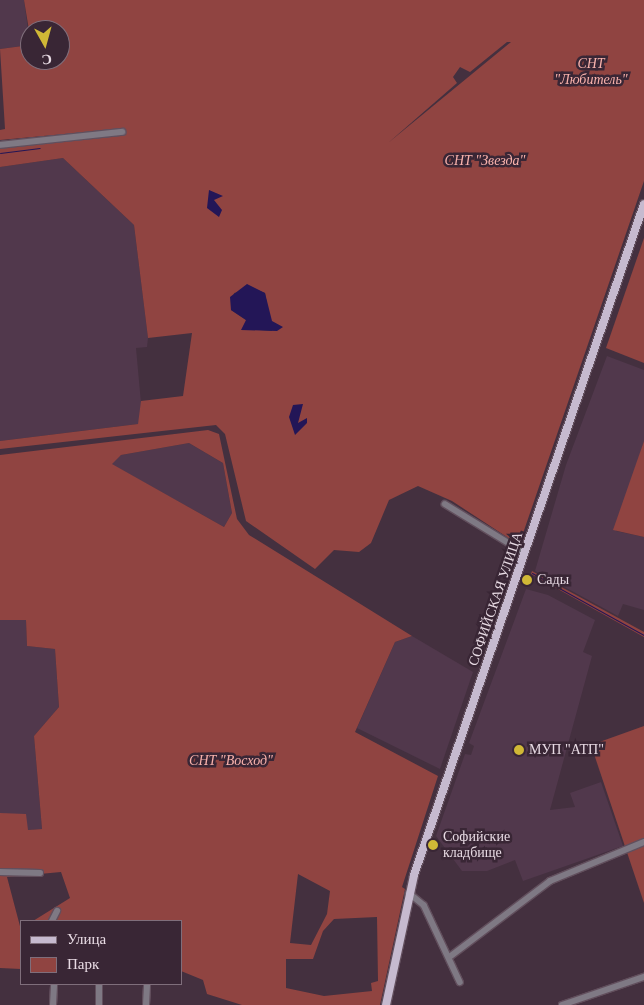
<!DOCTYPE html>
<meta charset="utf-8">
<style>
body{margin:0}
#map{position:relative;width:644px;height:1005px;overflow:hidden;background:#44303f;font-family:Georgia,serif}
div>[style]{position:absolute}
.built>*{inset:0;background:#51384c}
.green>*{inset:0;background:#904441}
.water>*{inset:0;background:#231657}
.stream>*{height:1px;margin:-0.5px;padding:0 0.5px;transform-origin:0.5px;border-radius:0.5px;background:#231657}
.roads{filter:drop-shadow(1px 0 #624f5d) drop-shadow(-1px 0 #624f5d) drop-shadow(0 1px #624f5d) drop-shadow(0 -1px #624f5d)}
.minor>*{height:5.5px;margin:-2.75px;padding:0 2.75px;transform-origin:2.75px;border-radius:2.75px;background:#7f7984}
.major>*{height:8px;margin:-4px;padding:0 4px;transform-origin:4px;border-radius:4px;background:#c6bacf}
.dots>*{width:14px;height:14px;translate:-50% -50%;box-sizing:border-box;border:2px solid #392635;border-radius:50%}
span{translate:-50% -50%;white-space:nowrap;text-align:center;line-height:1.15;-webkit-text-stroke:5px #392635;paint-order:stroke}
.park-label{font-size:14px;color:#f9b2ac;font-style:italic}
.poi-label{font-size:14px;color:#e8dbe4}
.left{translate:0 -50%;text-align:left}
.street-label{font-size:14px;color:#e8dbe4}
.legend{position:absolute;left:20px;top:920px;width:162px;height:65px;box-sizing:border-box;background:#392635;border:1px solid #7f6e7b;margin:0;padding:6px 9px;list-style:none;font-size:15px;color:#e8dbe4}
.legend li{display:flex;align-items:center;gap:10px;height:25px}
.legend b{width:25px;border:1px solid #7f6e7b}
.north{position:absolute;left:20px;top:20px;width:50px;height:50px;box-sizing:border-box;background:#392635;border:1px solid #7f6e7b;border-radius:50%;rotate:173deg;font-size:14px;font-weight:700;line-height:20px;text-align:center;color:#e8dbe4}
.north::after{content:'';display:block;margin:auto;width:18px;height:22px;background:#d0b836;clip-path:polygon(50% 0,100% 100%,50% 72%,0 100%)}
</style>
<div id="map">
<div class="built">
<div style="clip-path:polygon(0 0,24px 0,30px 45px,0 49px)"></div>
<div style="clip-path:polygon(63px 158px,134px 225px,148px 338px,147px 347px,136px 348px,142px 414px,138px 424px,0 441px,0 167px)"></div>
<div style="clip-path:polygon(607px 356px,644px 370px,644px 441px,616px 531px,644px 537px,644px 610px,623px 604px,618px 616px,535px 571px,566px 465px)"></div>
<div style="clip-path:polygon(189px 443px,223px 463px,232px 513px,224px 527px,111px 464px,121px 455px)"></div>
<div style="clip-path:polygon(526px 589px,548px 595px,595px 620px,583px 652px,592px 656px,550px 810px,575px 807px,570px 793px,601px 782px,623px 846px,523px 881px,515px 860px,487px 871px,462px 871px,436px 836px,465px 754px,471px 755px,474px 746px,469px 743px)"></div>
<div style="clip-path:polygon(0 620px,26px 620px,27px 646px,55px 649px,59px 707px,34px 736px,42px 829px,28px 830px,10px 815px,0 813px)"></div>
<div style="clip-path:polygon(412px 636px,473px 672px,440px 769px,357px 728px,395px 642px)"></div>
</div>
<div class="green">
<div style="clip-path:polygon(evenodd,24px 0,644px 0,644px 181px,519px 545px,452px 501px,418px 486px,389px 500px,371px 543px,359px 552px,334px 550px,315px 569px,246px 521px,225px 434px,216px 425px,0 449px,0 441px,138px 424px,141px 401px,183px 396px,192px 333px,148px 338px,134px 225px,63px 158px,0 167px,0 148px,125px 133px,119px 129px,0 140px,0 130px,5px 129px,0 49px,30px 45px,30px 60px,60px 60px,60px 30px,30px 30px,30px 36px,24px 0,507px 42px,511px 42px,388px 143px,457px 83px,453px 77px,460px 67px,470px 72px,507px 42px,24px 0,255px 289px,265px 293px,272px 331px,247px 329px,246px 320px,231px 310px,234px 293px,255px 289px)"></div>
<div style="clip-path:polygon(644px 238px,644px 363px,606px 348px)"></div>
<div style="clip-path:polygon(evenodd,208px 430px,219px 434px,237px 519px,249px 535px,412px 636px,395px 642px,355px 732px,438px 776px,402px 887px,405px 889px,380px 1005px,242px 1005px,207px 994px,203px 980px,181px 971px,181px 921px,33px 921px,70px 898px,61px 872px,7px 877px,21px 930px,21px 969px,0 968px,0 813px,26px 814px,28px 830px,42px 829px,34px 736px,59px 707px,55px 649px,27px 646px,26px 620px,0 620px,0 455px,208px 430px,189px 443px,223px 463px,232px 513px,224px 527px,112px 464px,121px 455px,189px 443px,208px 430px,298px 874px,330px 891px,327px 914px,311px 945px,290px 943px,298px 874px,208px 430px,377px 917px,378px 981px,371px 983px,372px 991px,324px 996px,286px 988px,286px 959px,313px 959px,323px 931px,334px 919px,377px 917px)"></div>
<div style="clip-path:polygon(644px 441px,644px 537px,613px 530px)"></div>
<div style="clip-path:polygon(532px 571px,644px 632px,644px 637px,531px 574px)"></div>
<div style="clip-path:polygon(644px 726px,644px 903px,591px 745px)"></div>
</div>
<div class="water">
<div style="clip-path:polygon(209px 190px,223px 196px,214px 200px,222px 210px,219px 217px,207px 208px)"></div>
<div style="clip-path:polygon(247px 284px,265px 293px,272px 321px,283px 327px,277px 331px,241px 330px,246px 320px,231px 310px,230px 297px)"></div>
<div style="clip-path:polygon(303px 404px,298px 423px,307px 418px,307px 423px,295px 435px,289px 417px,293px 405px)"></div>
</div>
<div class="stream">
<div style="left:0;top:153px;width:40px;rotate:-7.1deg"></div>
<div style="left:532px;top:573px;width:128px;rotate:29deg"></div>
</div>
<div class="roads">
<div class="minor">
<div style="left:0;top:145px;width:123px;rotate:-6.1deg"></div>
<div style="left:445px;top:504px;width:94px;rotate:31.5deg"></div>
<div style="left:0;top:872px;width:40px;rotate:1.4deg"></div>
<div style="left:409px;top:893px;width:19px;rotate:39deg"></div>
<div style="left:424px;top:905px;width:85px;rotate:64.9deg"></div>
<div style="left:52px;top:921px;width:11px;rotate:-63deg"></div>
<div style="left:451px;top:956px;width:124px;rotate:-37.1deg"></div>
<div style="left:550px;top:881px;width:102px;rotate:-22.5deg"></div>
<div style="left:53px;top:1005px;width:21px;rotate:-87deg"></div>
<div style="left:99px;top:1005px;width:21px;rotate:-90deg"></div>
<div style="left:146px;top:1005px;width:21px;rotate:-87deg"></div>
<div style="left:562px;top:1005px;width:87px;rotate:-18.9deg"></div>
</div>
<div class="major">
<div style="left:386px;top:1005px;width:133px;rotate:-77.8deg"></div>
<div style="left:414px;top:875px;width:709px;rotate:-71.08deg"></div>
</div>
</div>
<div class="dots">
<div style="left:527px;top:580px;background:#d0b836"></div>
<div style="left:519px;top:750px;background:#d0b836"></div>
<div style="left:433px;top:845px;background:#d0b836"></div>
</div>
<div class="park-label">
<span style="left:591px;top:72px">СНТ<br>"Любитель"</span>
<span style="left:485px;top:161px">СНТ "Звезда"</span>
<span style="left:231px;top:761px">СНТ "Восход"</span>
</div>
<div class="poi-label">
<span class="left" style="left:537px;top:580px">Сады</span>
<span class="left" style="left:529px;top:750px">МУП "АТП"</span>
<span class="left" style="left:443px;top:845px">Софийские<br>кладбище</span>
</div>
<div class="street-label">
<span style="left:496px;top:599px;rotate:-71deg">СОФИЙСКАЯ УЛИЦА</span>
</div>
<ul class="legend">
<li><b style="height:6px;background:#c6bacf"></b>Улица</li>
<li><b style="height:14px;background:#904441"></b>Парк</li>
</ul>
<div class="north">С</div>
</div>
